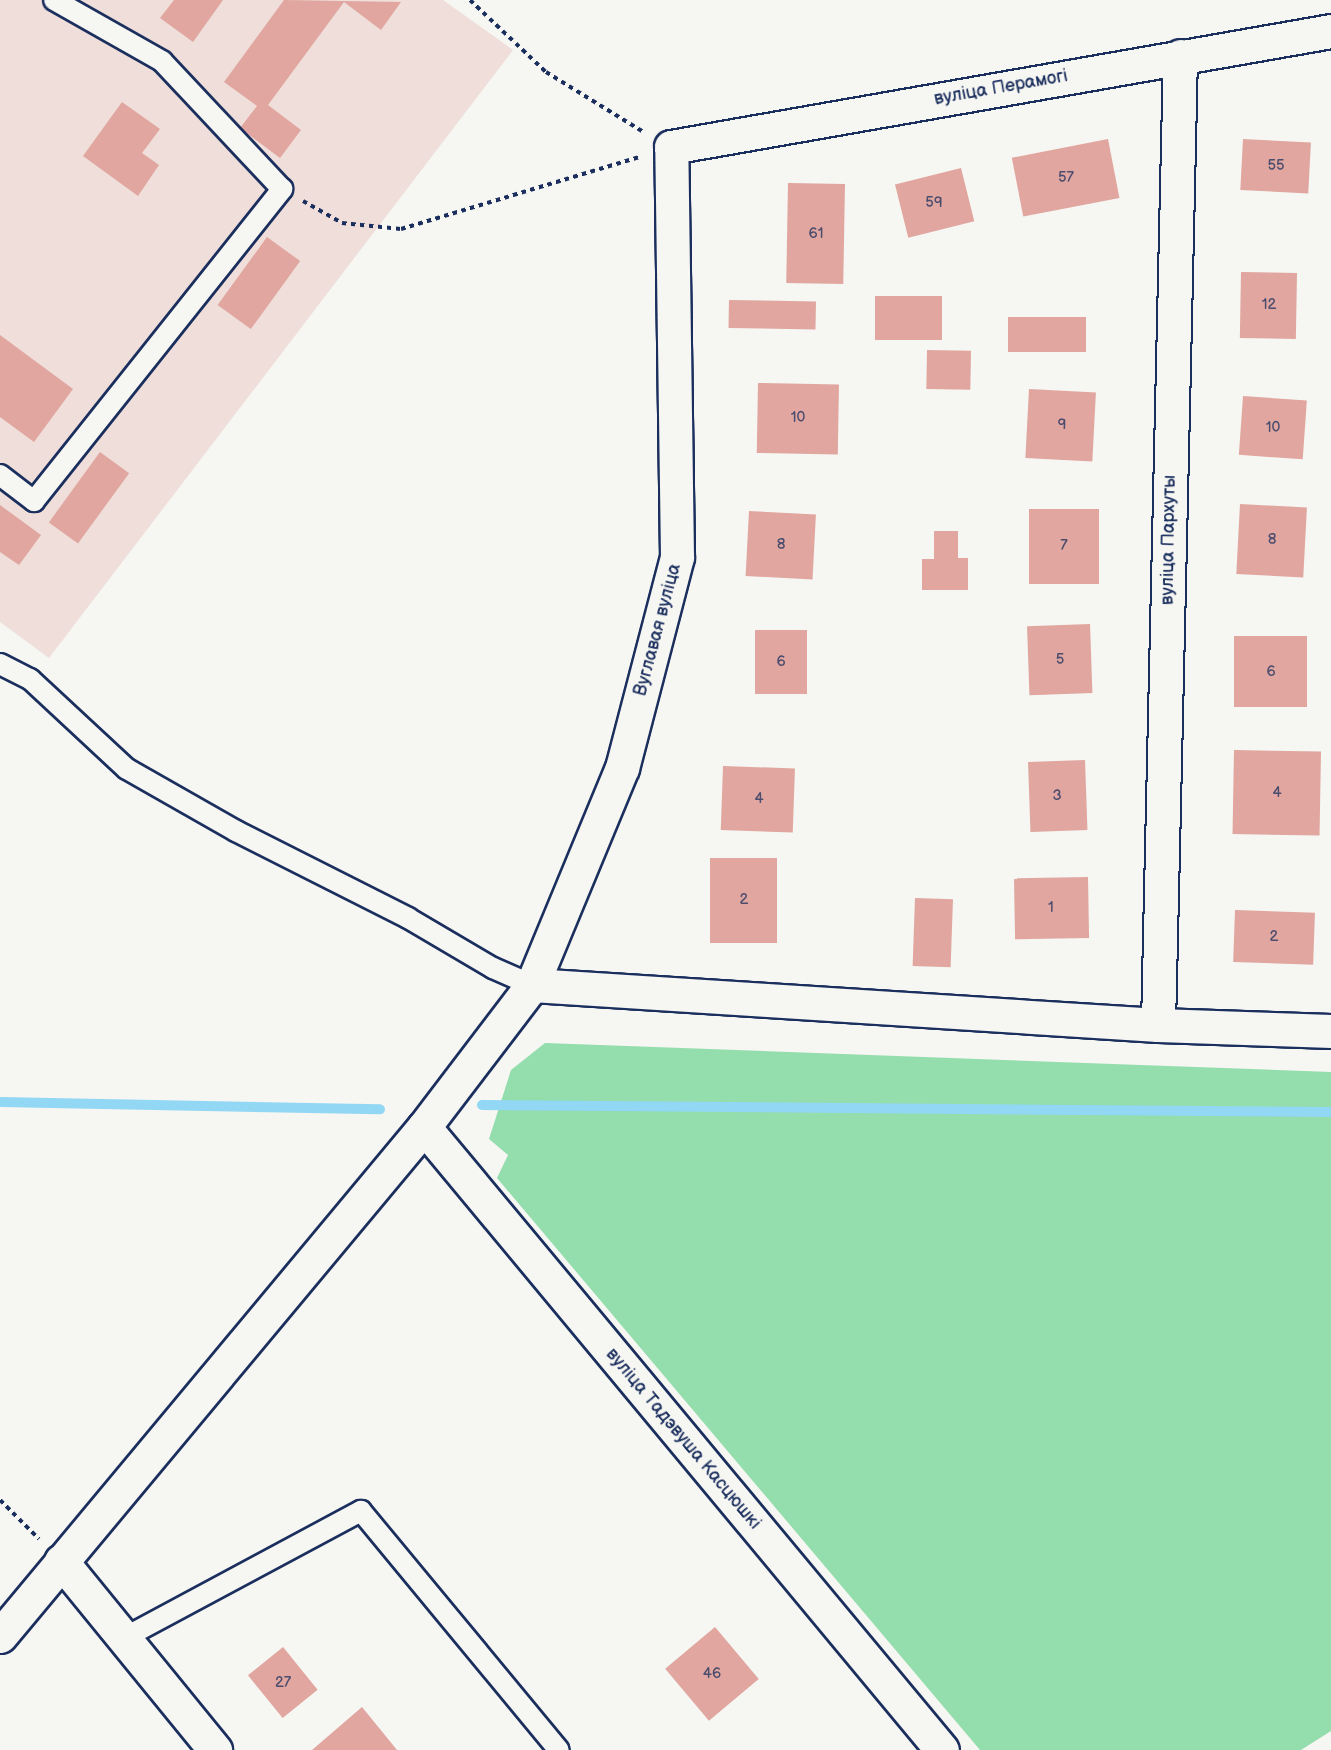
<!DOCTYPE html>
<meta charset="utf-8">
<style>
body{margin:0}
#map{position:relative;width:1331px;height:1750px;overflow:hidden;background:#f6f6f2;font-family:"Balsamiq Sans",sans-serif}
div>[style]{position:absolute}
.built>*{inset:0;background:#efded9}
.green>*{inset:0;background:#94ddac}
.stream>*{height:10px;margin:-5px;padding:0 5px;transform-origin:5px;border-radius:5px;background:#92d7f4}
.building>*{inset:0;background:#e0a69f;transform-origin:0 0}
.path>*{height:4px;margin-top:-2px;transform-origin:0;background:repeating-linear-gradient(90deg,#1b2f5e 0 4.5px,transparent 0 9px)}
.roads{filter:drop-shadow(2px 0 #1b2f5e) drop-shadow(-2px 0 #1b2f5e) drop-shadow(0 2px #1b2f5e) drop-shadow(0 -2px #1b2f5e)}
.service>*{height:20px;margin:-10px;padding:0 10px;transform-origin:10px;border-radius:10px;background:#f6f6f2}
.minor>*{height:33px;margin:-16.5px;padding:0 16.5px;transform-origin:16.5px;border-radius:16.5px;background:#f6f6f2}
span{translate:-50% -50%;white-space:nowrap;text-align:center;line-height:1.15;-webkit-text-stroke:6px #f6f6f2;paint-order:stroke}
.number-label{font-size:15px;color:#4c4d6e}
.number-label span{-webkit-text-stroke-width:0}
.street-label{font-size:18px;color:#1b2f5e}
</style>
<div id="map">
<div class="built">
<div style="clip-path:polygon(0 0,443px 0,513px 50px,49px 658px,0 622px)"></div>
</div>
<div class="green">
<div style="clip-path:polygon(545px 1043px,1331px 1072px,1331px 1731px,1301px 1750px,980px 1750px,497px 1178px,508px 1155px,489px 1139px,511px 1070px)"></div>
</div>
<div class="stream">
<div style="left:0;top:1102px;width:380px;rotate:1.1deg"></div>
<div style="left:482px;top:1105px;width:849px;rotate:0.47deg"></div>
</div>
<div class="building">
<div style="clip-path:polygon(174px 0,223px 0,193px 42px,160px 18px)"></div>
<div style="clip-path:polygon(284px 0,401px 2px,381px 30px,344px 2px,268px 105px,301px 130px,280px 158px,240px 128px,257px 106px,224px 82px)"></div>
<div style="clip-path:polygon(122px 102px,160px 129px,142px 153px,159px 165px,138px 196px,83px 156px)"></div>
<div style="left:1108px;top:139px;width:60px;height:98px;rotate:79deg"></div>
<div style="left:1243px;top:139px;width:68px;height:51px;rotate:3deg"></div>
<div style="left:961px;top:168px;width:55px;height:68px;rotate:76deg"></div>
<div style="left:788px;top:183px;width:57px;height:100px;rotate:1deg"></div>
<div style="left:267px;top:237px;width:41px;height:84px;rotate:36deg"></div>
<div style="left:1241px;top:272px;width:56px;height:66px;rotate:1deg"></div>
<div style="left:875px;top:296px;width:67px;height:44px"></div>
<div style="left:729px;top:300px;width:87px;height:28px;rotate:1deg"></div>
<div style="left:1008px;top:317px;width:78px;height:35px"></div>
<div style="clip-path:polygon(0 335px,73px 389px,34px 442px,0 417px)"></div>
<div style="left:927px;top:350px;width:44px;height:39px;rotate:1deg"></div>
<div style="left:758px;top:383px;width:81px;height:70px;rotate:1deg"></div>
<div style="left:1029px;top:389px;width:67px;height:69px;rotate:3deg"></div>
<div style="left:1243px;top:396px;width:64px;height:59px;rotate:4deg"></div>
<div style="left:100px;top:452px;width:36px;height:87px;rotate:36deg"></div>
<div style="left:1240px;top:504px;width:67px;height:70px;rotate:3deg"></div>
<div style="clip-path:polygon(0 505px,41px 535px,19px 565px,0 552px)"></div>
<div style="left:1029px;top:509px;width:70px;height:75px"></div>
<div style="left:749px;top:511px;width:67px;height:65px;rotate:3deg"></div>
<div style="clip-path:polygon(934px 531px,958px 531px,958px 558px,968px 558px,968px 590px,922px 590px,922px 559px,934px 559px)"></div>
<div style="left:1090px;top:624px;width:69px;height:63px;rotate:88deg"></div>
<div style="left:755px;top:630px;width:52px;height:64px"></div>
<div style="left:1307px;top:636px;width:71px;height:73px;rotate:90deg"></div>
<div style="left:1234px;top:750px;width:87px;height:84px;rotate:1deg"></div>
<div style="left:1085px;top:760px;width:70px;height:57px;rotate:88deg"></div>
<div style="left:723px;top:766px;width:72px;height:64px;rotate:2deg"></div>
<div style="left:710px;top:858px;width:67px;height:85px"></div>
<div style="left:1088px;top:877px;width:61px;height:74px;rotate:89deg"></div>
<div style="left:915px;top:898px;width:38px;height:68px;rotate:2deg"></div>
<div style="left:1235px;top:910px;width:80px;height:52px;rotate:2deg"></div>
<div style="left:715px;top:1627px;width:68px;height:65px;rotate:50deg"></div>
<div style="left:283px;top:1647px;width:55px;height:45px;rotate:51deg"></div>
<div style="clip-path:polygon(362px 1707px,397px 1750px,312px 1750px)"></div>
</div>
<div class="path">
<div style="left:470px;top:0;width:105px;rotate:43.5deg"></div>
<div style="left:546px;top:72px;width:113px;rotate:31.6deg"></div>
<div style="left:303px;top:201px;width:45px;rotate:29.4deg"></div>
<div style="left:342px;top:223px;width:59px;rotate:5.8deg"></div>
<div style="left:401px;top:229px;width:249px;rotate:-16.8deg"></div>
<div style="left:0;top:1500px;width:55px;rotate:45deg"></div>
</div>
<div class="roads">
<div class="service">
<div style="left:0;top:475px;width:43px;rotate:37.4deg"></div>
<div style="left:34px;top:501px;width:399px;rotate:-51.5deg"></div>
<div style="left:282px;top:189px;width:175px;rotate:-133.2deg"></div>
<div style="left:162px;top:61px;width:124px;rotate:-150.5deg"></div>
<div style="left:0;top:664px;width:34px;rotate:27deg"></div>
<div style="left:30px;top:679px;width:132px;rotate:42.9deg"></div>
<div style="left:127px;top:769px;width:125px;rotate:29.6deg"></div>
<div style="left:236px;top:831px;width:193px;rotate:26.8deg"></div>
<div style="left:408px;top:918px;width:99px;rotate:30.5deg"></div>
<div style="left:493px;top:968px;width:43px;rotate:23.6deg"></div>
<div style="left:124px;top:1638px;width:269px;rotate:-28.2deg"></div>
<div style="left:361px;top:1511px;width:310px;rotate:50.4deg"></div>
</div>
<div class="minor">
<div style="left:532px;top:985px;width:627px;rotate:3.66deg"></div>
<div style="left:1158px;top:1025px;width:173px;rotate:2deg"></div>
<div style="left:1158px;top:1025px;width:969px;rotate:-88.7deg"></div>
<div style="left:424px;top:1127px;width:810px;rotate:50.26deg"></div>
<div style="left:61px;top:1561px;width:244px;rotate:50.8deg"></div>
<div style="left:0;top:1636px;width:662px;rotate:-50.21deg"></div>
<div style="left:424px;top:1127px;width:178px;rotate:-52.7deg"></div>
<div style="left:532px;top:985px;width:235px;rotate:-67.5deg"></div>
<div style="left:622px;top:768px;width:218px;rotate:-75.4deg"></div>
<div style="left:677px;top:557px;width:410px;rotate:-90.8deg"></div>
<div style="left:671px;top:147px;width:670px;rotate:-9.97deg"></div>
</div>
</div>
<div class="number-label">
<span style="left:1276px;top:166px">55</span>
<span style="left:1066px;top:178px">57</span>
<span style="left:934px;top:203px">59</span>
<span style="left:816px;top:234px">61</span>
<span style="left:1269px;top:305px">12</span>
<span style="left:798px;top:418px">10</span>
<span style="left:1062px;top:425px">9</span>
<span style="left:1273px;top:428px">10</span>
<span style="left:1272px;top:540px">8</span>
<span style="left:781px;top:545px">8</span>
<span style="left:1064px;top:546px">7</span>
<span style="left:1060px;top:660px">5</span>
<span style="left:781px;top:662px">6</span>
<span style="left:1271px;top:672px">6</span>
<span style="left:1277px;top:793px">4</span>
<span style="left:1057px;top:796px">3</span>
<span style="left:759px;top:799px">4</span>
<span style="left:744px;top:900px">2</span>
<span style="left:1051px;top:908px">1</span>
<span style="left:1274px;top:937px">2</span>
<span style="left:712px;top:1674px">46</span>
<span style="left:283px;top:1683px">27</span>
</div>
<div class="street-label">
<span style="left:1001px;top:88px;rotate:-10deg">вуліца Перамогі</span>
<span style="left:1169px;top:540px;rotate:-89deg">вуліца Пархуты</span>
<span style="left:658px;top:630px;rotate:-75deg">Вуглавая вуліца</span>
<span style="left:683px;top:1439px;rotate:50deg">вуліца Тадэвуша Касцюшкі</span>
</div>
</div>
